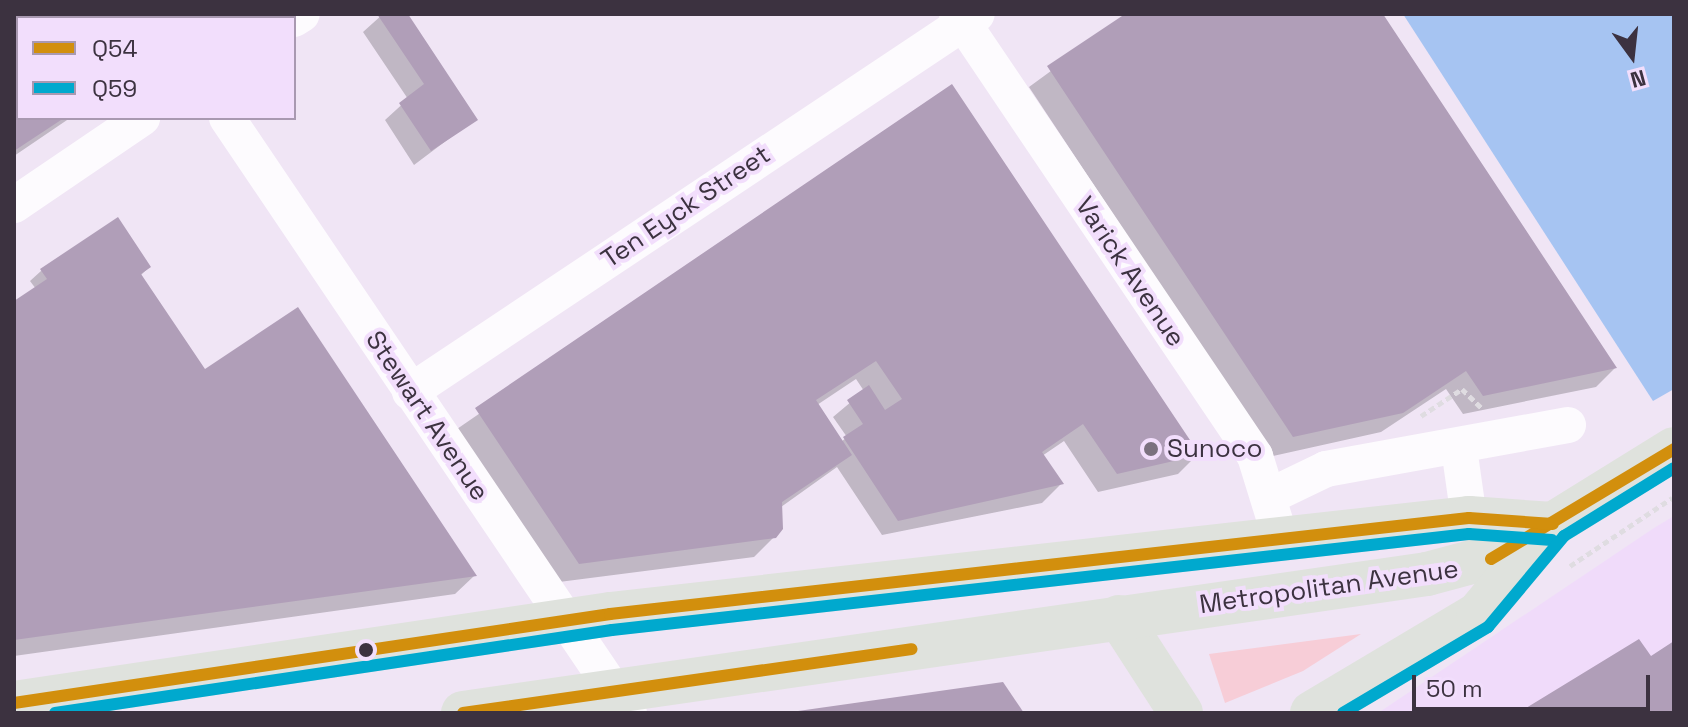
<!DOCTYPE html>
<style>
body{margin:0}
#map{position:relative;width:1688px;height:727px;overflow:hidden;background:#f0e5f5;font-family:"Space Grotesk",sans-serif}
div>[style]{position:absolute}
.built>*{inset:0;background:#f0dbfa}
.green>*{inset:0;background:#f7cdd7}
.water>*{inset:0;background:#a6c4f2}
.shadow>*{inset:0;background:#0003}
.building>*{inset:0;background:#b09eb8}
.path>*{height:5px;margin-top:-2.5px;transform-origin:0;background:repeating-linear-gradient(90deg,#dfdce1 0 6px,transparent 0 10px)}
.minor>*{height:36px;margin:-18px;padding:0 18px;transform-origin:18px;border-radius:18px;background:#fdfbfe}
.major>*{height:44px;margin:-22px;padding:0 22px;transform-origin:22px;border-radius:22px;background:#dfe2dd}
.bus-1>*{height:12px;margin:-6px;padding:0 6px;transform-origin:6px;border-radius:6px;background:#d28f0d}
.bus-2>*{height:12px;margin:-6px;padding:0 6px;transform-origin:6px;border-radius:6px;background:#00a9ce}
.dots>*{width:22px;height:22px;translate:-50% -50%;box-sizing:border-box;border:4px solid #f2defc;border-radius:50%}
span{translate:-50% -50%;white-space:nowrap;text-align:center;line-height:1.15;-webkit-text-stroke:8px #f2defc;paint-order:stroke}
.street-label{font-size:26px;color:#3c3240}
.poi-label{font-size:26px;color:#3c3240}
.left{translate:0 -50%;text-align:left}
.frame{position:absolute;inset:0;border:16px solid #3c3240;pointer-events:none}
.legend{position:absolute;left:16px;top:16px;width:280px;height:104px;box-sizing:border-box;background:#f2defc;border:2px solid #a999b1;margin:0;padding:10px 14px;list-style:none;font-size:24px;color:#3c3240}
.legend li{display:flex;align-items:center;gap:16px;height:40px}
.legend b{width:40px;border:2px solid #a999b1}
.north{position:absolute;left:1592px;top:16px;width:80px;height:80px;-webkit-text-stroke:6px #f2defc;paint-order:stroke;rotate:165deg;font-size:22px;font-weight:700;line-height:32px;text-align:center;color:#3c3240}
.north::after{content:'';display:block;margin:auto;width:28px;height:36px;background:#3c3240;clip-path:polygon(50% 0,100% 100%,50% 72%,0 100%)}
.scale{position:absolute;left:1412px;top:675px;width:238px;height:36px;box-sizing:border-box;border:4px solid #3c3240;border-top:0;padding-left:10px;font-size:24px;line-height:28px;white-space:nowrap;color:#3c3240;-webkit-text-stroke:6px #f2defc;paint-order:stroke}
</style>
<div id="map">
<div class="built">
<div style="clip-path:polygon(1674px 516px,1674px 713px,1378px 713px,1654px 528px)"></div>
</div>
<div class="green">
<div style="clip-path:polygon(1361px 634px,1303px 671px,1225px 703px,1209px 654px)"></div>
</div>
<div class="water">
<div style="clip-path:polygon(1403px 14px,1674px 14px,1674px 389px,1653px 401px)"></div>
</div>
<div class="shadow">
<div style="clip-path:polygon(14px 14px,106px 18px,18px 18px,18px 118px,70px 118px,14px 156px)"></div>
<div style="clip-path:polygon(383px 14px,405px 14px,475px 119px,414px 165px,385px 120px,408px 99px,363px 32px)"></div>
<div style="clip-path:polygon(1129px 14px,1381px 14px,1615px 368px,1596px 387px,1463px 414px,1446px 389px,1381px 432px,1273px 456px,1029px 87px)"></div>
<div style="clip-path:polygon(evenodd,952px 87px,1197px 455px,1178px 474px,1098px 492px,1064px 441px,1042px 456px,1061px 484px,1042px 503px,882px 535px,837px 467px,781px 507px,774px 537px,754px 557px,559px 582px,457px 429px,952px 87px,856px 379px,864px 391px,833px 417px,847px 437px,841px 442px,817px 405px,856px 379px)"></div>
<div style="clip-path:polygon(117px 219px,149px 267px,140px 276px,204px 372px,474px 576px,455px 594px,14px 656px,14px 303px,36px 289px,30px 281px,41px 271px)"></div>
<div style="clip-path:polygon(1638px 641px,1650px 659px,1674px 643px,1674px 713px,1521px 713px)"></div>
</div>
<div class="building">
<div style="clip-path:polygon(14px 14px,108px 18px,18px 18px,18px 118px,64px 118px,14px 151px)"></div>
<div style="clip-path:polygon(377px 14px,408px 14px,478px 120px,431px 151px,399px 103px,424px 84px)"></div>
<div style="clip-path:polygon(1125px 14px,1383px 14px,1617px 368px,1483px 396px,1466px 371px,1403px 413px,1293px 437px,1047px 66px)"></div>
<div style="clip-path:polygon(952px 84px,1200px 455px,1117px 474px,1083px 424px,1042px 452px,1064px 484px,898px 521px,843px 437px,863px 424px,847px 400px,869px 385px,885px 410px,902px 399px,876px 361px,816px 400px,852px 455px,782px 502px,783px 529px,776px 538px,579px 564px,475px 408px)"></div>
<div style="clip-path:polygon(118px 217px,151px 267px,141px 274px,205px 369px,298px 307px,477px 576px,14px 640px,14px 301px,47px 279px,40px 269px)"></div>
<div style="clip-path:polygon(1639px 639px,1651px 656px,1674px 641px,1674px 713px,1518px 713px)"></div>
<div style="clip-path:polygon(1003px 682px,1024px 713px,798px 713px,798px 711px)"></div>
</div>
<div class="path">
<div style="left:1421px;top:416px;width:49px;rotate:-33.4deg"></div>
<div style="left:1462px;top:389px;width:28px;rotate:44deg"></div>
<div style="left:1570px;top:566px;width:123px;rotate:-33.7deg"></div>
</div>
<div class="minor">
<div style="left:157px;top:14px;width:5px;rotate:53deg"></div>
<div style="left:957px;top:14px;width:533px;rotate:56.01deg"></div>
<div style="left:1255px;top:456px;width:88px;rotate:72.8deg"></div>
<div style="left:294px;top:19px;width:9px;rotate:-32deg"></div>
<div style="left:227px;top:118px;width:718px;rotate:55.96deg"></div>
<div style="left:14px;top:205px;width:155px;rotate:-34.2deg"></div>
<div style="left:410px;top:392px;width:681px;rotate:-33.69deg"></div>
<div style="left:1459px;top:448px;width:71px;rotate:81.9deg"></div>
<div style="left:1272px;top:495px;width:60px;rotate:-25.7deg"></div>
<div style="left:1326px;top:469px;width:246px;rotate:-10.3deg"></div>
</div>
<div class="major">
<div style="left:1119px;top:617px;width:114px;rotate:57.1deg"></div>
<div style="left:14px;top:703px;width:603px;rotate:-8.49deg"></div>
<div style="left:610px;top:614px;width:864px;rotate:-6.38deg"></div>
<div style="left:1469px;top:518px;width:84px;rotate:4.1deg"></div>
<div style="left:463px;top:713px;width:974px;rotate:-8.2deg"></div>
<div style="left:1427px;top:574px;width:85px;rotate:-15deg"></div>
<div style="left:1509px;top:552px;width:52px;rotate:-32.5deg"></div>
<div style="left:1312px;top:713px;width:193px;rotate:-30.8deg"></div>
<div style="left:1478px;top:614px;width:117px;rotate:-50.2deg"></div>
<div style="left:1553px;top:524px;width:142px;rotate:-31.8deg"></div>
</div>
<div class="bus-1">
<div style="left:1491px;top:559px;width:214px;rotate:-31deg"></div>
<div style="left:14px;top:703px;width:603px;rotate:-8.49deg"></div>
<div style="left:610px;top:614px;width:864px;rotate:-6.38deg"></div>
<div style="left:1469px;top:518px;width:84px;rotate:4.1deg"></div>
<div style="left:463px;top:713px;width:453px;rotate:-8.1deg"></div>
</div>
<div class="bus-2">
<div style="left:55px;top:713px;width:563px;rotate:-8.48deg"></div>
<div style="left:612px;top:630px;width:862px;rotate:-6.39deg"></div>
<div style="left:1469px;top:534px;width:83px;rotate:4.1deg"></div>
<div style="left:1343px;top:713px;width:169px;rotate:-30.7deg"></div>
<div style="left:1488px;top:627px;width:119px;rotate:-50.1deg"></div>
<div style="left:1564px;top:536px;width:129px;rotate:-31.7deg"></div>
</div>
<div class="dots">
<div style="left:1151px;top:449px;background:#7b717f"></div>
<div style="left:366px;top:650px;background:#3c3240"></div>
</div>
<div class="street-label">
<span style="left:686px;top:207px;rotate:-34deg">Ten Eyck Street</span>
<span style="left:1130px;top:272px;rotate:56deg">Varick Avenue</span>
<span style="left:427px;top:416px;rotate:56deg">Stewart Avenue</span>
<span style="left:1329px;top:587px;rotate:-8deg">Metropolitan Avenue</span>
</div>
<div class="poi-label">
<span class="left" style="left:1167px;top:449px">Sunoco</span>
</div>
<div class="frame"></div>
<ul class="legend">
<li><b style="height:10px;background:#d28f0d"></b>Q54</li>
<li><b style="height:10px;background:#00a9ce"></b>Q59</li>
</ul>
<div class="north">N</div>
<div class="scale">50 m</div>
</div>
